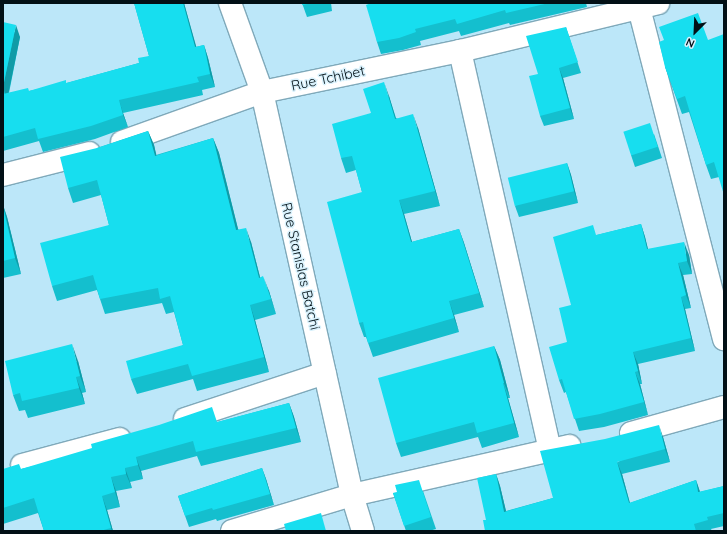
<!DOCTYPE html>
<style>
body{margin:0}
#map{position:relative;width:727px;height:534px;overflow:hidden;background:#bce7f9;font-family:Quicksand,sans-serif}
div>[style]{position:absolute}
.roads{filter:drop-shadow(1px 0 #7fa9ba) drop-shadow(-1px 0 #7fa9ba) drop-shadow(0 1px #7fa9ba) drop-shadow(0 -1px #7fa9ba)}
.street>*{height:22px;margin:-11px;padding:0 11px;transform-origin:11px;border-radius:11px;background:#fff}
.wall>*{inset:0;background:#14bfce}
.shaded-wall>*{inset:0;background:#109ba7}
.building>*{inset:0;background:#17deef;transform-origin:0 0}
span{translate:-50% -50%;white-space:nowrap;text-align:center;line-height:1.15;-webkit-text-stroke:3px #d8f1fc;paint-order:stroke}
.street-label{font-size:14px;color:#021016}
.frame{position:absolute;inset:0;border:4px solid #021016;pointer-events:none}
.north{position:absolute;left:675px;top:12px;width:40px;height:40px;-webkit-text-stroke:3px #d8f1fc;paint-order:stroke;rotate:204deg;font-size:11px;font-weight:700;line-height:16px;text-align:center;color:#021016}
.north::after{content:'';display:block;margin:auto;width:14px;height:18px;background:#021016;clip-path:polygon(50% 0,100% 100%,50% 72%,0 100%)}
</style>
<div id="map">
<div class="roads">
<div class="street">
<div style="left:230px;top:3px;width:95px;rotate:70.2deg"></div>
<div style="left:262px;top:92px;width:413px;rotate:77.4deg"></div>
<div style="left:352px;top:495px;width:38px;rotate:73deg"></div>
<div style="left:639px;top:8px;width:342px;rotate:75.6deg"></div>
<div style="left:460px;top:51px;width:408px;rotate:77.3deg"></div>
<div style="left:122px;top:142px;width:149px;rotate:-19.7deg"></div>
<div style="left:262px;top:92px;width:202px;rotate:-11.7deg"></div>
<div style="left:460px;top:51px;width:204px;rotate:-13.6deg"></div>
<div style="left:3px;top:175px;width:89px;rotate:-14.3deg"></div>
<div style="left:185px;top:419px;width:147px;rotate:-18.2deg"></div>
<div style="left:631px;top:433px;width:97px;rotate:-15.6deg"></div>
<div style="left:22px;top:465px;width:101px;rotate:-14.9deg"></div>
<div style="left:232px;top:531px;width:125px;rotate:-16.7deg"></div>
<div style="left:352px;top:495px;width:223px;rotate:-12.7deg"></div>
</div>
</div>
<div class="wall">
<div style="clip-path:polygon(134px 3px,184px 3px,196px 47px,204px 45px,208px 58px,215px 87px,202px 90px,203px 95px,123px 113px,128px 127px,95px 139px,43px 152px,39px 141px,3px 151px,3px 22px,20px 37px,9px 93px,29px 91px,67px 83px,139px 63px,149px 56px)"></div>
<div style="clip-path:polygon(302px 3px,331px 3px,332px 11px,307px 17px)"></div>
<div style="clip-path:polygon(371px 3px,586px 3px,587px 7px,510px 25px,509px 23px,461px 36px,459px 31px,420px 41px,421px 45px,403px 50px,381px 54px,377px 42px)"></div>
<div style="clip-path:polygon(566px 27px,581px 73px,563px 78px,574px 119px,544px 126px,540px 116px)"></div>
<div style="clip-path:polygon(708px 40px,719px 177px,711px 179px,706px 165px,689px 112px,682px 114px,665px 67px)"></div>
<div style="clip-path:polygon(389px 96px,396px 118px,418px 128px,440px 206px,404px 214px,412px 242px,459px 229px,464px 243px,484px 307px,454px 315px,459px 332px,373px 357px,366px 337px,364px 337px,359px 323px,362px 192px,356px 170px,346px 173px,341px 158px,371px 113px)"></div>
<div style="clip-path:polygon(148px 131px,154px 145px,156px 155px,213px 138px,219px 153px,238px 229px,251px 242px,260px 277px,269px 291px,276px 314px,255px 320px,269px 372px,197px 391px,193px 379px,137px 394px,131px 379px,183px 345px,174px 312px,166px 314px,162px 303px,105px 314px,97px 290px,57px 301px,52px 286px,109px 225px,101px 195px,73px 203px,68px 188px,97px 148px)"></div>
<div style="clip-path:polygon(654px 134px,662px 158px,635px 167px,631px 155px)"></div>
<div style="clip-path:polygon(567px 163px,571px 175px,578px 203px,519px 217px,515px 206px)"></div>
<div style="clip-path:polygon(3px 205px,7px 217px,21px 274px,3px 278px)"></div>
<div style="clip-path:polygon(641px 224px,645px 237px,648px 249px,689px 255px,692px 274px,683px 275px,691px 308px,685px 309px,695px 351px,638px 364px,642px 384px,640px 384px,648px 415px,604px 427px,579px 431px,566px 392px,564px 393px,559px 380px,567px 342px,571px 305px,597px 235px)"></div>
<div style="clip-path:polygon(494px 346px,500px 360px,510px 398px,508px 398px,519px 437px,482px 448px,478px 437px,401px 457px,396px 443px)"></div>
<div style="clip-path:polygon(78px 361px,86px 392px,82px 393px,85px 404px,28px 418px,25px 410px,19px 411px,13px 395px)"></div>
<div style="clip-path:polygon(289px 403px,294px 417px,301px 442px,201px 466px,197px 456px,141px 471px,143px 479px,130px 482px,132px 488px,116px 491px,120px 507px,107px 510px,113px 531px,44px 531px,38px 513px,3px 524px,3px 469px,21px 469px,218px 422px)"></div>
<div style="clip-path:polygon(663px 437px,670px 462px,622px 474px,630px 503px,696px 480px,700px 492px,724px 486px,724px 526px,711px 529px,712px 531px,485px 531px,486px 520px,496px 474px,500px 486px,506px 511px,553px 498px)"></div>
<div style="clip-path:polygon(262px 468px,266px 479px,274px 505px,217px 521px,216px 519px,189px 527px,178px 496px)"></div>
<div style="clip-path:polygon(423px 491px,436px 529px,429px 531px,406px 531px,393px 493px)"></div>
</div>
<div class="shaded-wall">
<div style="clip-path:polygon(183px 3px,184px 3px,200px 60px,195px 47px)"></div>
<div style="clip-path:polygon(16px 25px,20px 37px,7px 100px,3px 87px)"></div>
<div style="clip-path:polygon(204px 45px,208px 58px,215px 87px,210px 74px)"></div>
<div style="clip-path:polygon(559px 68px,563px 78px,574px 119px,570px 108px)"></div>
<div style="clip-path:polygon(384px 82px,389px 96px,400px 133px,395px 119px)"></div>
<div style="clip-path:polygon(119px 100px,123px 113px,128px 127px,123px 115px)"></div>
<div style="clip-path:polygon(413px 114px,418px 128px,440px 206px,435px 191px)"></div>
<div style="clip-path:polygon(148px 131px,154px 145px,160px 170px,155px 156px)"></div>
<div style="clip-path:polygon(213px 138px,219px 153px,242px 245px,236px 230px)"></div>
<div style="clip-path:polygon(567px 163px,571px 175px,578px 203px,574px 191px)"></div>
<div style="clip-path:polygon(399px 200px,404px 214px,416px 256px,411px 242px)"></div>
<div style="clip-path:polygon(3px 205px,7px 217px,21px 274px,15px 258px)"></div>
<div style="clip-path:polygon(641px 224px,645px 237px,651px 262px,647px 249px)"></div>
<div style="clip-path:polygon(246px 228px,251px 242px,264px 293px,259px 278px)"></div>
<div style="clip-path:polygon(459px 229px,464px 243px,484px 307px,479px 293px)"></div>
<div style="clip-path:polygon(684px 242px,689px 255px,692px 274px,687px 261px)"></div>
<div style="clip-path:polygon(678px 263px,683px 275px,691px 308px,686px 295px)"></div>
<div style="clip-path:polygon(263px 276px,269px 291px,276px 314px,271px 299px)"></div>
<div style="clip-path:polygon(681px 297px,685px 309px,695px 351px,691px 338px)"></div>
<div style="clip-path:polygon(449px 301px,454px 315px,459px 332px,454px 318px)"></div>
<div style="clip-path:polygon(250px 305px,255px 320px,269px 372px,264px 357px)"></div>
<div style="clip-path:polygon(72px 344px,78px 361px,86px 392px,80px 376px)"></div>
<div style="clip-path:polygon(494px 346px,500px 360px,510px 398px,504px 383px)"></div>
<div style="clip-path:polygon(633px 352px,638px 364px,642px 384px,638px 371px)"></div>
<div style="clip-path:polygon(635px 372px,640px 384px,648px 415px,644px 402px)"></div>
<div style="clip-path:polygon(76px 377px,82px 393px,85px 404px,79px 388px)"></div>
<div style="clip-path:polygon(503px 383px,508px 398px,519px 437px,514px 423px)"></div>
<div style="clip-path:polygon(289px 403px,294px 417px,301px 442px,296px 428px)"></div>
<div style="clip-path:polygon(659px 425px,663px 437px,670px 462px,665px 449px)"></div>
<div style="clip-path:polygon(136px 457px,141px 471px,143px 479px,138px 465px)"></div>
<div style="clip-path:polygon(617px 462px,622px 474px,633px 515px,629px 503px)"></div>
<div style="clip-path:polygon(125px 468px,130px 482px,132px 488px,126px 474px)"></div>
<div style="clip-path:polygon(262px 468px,266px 479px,274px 505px,270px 494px)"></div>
<div style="clip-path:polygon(496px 474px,500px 486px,509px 524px,504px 512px)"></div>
<div style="clip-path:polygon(111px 477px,116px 491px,120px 507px,115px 492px)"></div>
<div style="clip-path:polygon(696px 480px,700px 492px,698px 492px)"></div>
<div style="clip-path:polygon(102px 496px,107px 510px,113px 531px,112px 531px,111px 528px)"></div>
</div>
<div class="building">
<div style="clip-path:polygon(134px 3px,183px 3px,195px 47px,204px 45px,210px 74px,197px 77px,199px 82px,119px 100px,123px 115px,91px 126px,38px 139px,35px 128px,3px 137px,3px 94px,28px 88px,29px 91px,66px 80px,66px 83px,139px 63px,138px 58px,149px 56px)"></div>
<div style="clip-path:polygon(302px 3px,313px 3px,302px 5px)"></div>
<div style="clip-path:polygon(371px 3px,549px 3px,506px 13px,505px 10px,457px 24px,455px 19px,415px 29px,416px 32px,399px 38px,377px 42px,366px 5px)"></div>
<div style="clip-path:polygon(698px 13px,708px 40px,724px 34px,724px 195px,714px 162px,706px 165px,685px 96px,677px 99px,665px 67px,659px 42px,664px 40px,659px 27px)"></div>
<div style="clip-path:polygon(3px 22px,16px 25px,3px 87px)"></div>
<div style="clip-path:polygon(566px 27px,578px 62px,559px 68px,570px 108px,540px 116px,529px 76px,538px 74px,526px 36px)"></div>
<div style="clip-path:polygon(384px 82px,395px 119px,413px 114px,435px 191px,399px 200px,411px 242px,459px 229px,479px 293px,449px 301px,454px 318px,368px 343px,363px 322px,359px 323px,327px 202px,362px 192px,352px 156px,341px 158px,332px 124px,371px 113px,363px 89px)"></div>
<div style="left:650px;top:123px;width:25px;height:28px;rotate:72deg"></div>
<div style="clip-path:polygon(148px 131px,155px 156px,213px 138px,236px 230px,246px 228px,259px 278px,263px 276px,271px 299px,250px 305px,264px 357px,192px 376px,188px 364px,131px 379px,126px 361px,183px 345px,170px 296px,160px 299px,158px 288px,100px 299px,93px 275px,52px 286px,40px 243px,109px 225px,97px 180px,68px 188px,60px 157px,97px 148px)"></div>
<div style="left:567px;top:163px;width:29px;height:61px;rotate:76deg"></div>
<div style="clip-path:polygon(3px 207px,15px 258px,3px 261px)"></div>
<div style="clip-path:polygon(641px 224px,647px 249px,684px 242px,687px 261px,678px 263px,686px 295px,681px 297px,691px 338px,633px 352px,638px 371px,635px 372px,644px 402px,600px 414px,574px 419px,562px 379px,559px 380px,549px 347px,567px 342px,559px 308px,571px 305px,553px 237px,593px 225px,596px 235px)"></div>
<div style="clip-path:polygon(72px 344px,80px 376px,76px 377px,79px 388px,22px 401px,20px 393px,13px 395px,5px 361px)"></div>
<div style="clip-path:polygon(494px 346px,504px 383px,503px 383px,514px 423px,477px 433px,474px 422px,396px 443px,378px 378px)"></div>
<div style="clip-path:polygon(289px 403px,296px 428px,196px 452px,193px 441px,136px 457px,138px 465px,125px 468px,126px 474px,111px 477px,115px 492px,102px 496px,111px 528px,100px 531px,44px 531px,34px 498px,3px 508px,3px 469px,19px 464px,21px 469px,92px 448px,91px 444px,159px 425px,212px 407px,217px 422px)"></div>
<div style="clip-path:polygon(659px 425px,665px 449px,617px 462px,629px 503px,696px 480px,698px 492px,724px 486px,724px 513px,707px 517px,708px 520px,694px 524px,696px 531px,485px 531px,483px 520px,486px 520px,477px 478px,496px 474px,504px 512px,553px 498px,540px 451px,605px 439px)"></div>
<div style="clip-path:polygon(262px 468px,270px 494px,213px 510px,212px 508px,185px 516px,178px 496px)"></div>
<div style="clip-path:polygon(419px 480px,431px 517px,404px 526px,393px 493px,397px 492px,395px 485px)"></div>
<div style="clip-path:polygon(321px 513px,326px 531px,286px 531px,284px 524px)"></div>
</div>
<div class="street-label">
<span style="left:328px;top:78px;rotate:-12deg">Rue Tchibet</span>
<span style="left:301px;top:266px;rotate:77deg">Rue Stanislas Batchi</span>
</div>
<div class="frame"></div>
<div class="north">N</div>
</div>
